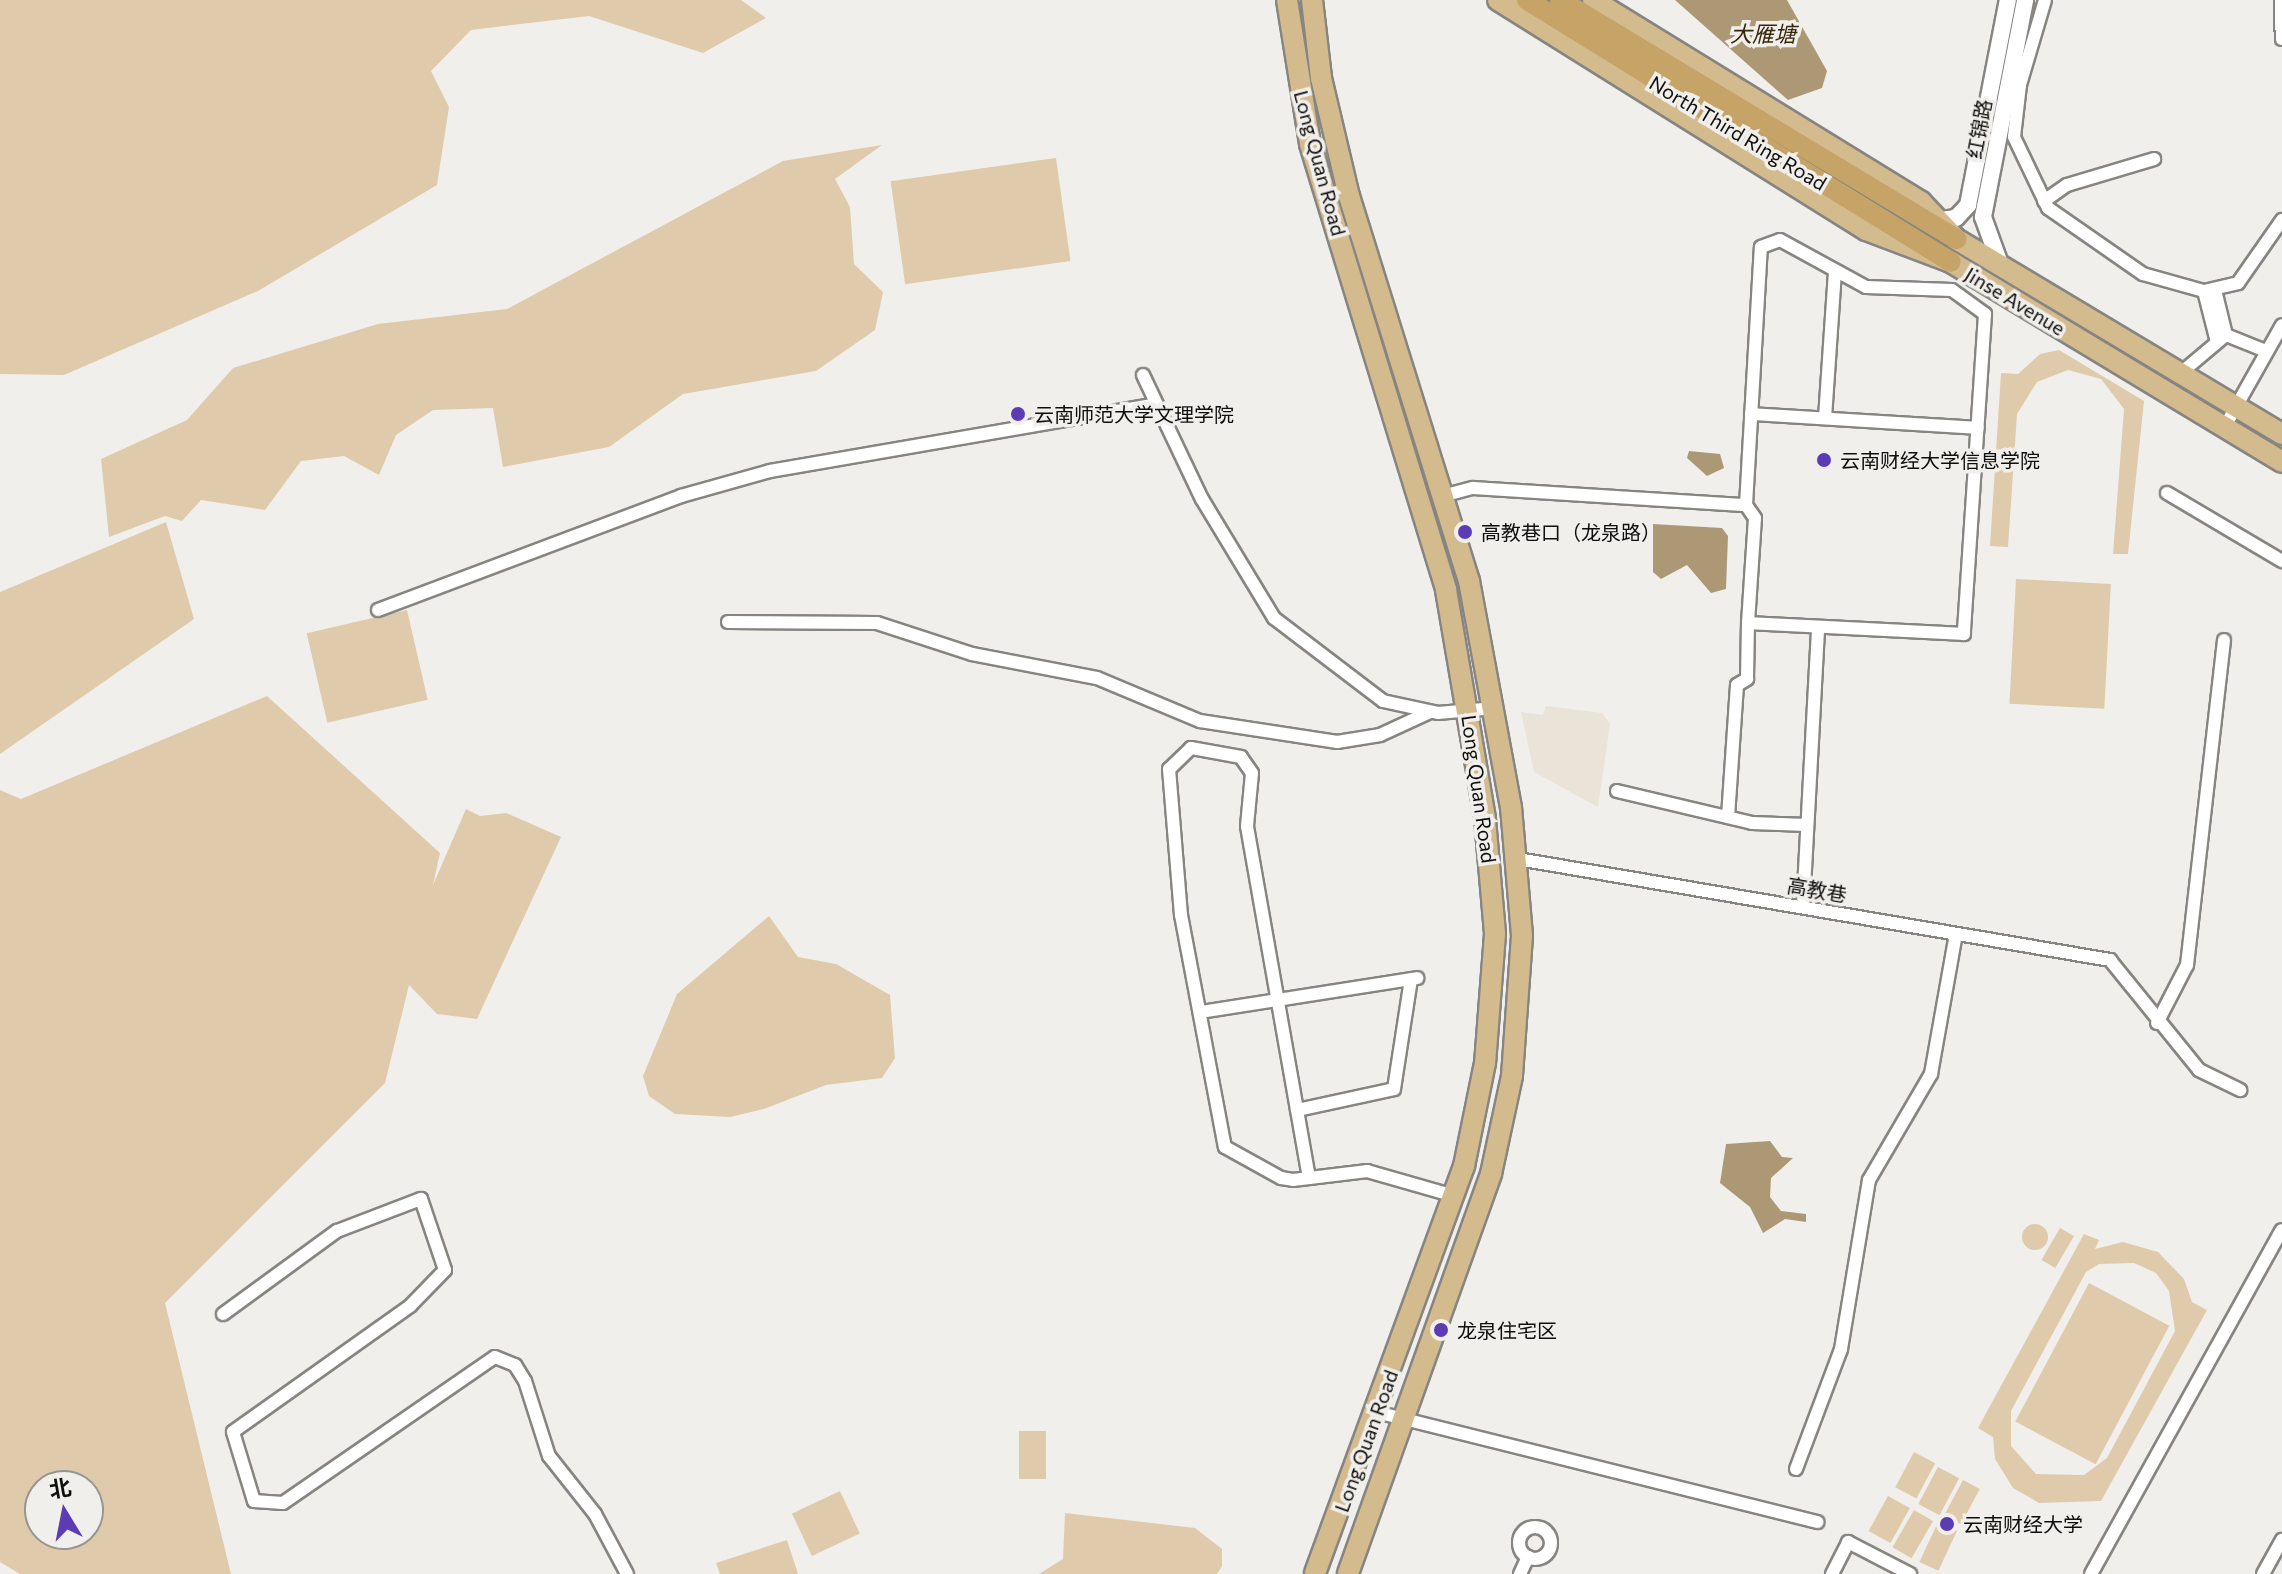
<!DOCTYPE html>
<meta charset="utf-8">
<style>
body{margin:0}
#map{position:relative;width:2282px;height:1574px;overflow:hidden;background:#f1efeb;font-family:Commissioner,"Noto Sans SC",sans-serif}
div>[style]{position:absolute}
.built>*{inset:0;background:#e9e3d8}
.green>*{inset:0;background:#dfcbac;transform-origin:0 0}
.round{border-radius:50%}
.water>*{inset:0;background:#ad9876}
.roads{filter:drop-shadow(2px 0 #878581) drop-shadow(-2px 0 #878581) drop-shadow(0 2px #878581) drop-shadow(0 -2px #878581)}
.minor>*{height:12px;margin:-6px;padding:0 6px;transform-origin:6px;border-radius:6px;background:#fff}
.minor>.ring{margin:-6px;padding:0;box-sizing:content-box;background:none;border:12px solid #fff;border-radius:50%}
.tertiary>*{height:16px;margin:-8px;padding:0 8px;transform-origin:8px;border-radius:8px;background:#fff}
.primary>*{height:20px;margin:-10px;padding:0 10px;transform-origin:10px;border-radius:10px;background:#d4bb8e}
.trunk>*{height:20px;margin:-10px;padding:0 10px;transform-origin:10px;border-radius:10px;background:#c6a468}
.dots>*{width:22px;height:22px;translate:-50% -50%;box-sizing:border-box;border:4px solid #f1efeb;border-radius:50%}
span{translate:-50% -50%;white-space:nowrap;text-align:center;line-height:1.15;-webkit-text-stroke:7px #f1efeb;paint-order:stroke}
.street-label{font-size:20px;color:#0e0e0c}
.poi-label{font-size:20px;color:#0e0e0c}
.left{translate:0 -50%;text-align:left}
.water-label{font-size:22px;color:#38280a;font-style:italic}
.north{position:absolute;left:24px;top:1470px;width:80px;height:80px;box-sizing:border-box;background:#f1efeb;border:2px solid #969592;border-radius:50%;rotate:350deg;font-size:22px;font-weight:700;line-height:32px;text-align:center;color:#0e0e0c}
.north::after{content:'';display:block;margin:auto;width:28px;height:36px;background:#5c3cb4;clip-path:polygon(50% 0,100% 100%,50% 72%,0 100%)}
</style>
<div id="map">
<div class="built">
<div style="clip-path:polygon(1546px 706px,1602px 713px,1610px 724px,1598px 807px,1534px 772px,1521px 712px,1543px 715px)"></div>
</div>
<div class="green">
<div style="clip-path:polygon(0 0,741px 0,766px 18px,703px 53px,589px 16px,471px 30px,431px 71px,449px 107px,437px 185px,258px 291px,64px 375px,0 374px)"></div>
<div style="clip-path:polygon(882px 145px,835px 179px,850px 207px,854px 264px,883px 292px,875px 330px,816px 371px,683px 394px,609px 447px,503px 467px,493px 408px,433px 410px,396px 435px,379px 475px,344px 456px,301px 461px,265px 510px,201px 500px,182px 521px,165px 516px,109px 537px,101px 459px,187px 420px,233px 368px,378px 324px,507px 309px,783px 161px)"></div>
<div style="left:1056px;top:158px;width:104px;height:167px;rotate:82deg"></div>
<div style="clip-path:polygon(2059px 350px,2144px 401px,2128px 554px,2113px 554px,2124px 409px,2101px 379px,2068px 370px,2037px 382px,2017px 414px,2008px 547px,1990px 546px,2001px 373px,2018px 374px,2040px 354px)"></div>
<div style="clip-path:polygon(166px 522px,194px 619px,0 754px,0 592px)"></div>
<div style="left:2016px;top:579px;width:95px;height:125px;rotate:3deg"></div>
<div style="left:407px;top:610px;width:92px;height:103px;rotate:77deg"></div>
<div style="clip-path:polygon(evenodd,267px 696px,440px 853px,433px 885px,466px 809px,480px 816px,506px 813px,561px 837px,477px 1019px,437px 1014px,409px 985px,385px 1083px,165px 1303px,231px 1574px,20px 1574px,0 1562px,0 790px,21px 799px,267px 696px,88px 1486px,88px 1534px,40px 1534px,40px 1486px,88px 1486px)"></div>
<div style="clip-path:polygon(769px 916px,798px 957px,836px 964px,890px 995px,895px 1058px,882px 1078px,826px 1085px,764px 1109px,730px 1117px,675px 1114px,649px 1096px,643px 1076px,677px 994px)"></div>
<div class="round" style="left:2022px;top:1224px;width:26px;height:26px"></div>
<div style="left:2060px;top:1228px;width:16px;height:37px;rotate:30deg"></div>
<div style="clip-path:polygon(evenodd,2084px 1234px,2099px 1240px,2095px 1249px,2123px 1242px,2158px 1252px,2184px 1279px,2192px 1302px,2207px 1310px,2101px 1501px,2039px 1503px,2013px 1488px,1995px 1459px,1993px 1437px,1978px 1428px,2084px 1234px,2134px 1263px,2156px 1273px,2169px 1291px,2175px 1331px,2107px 1458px,2084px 1475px,2036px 1474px,2011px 1446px,2011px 1411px,2086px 1272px,2099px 1264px,2134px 1263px)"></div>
<div style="left:2089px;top:1283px;width:91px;height:157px;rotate:28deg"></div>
<div style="left:1019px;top:1431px;width:27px;height:48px"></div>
<div style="left:1914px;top:1452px;width:24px;height:40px;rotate:28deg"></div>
<div style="left:1938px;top:1467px;width:24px;height:42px;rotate:28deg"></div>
<div style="left:1963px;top:1480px;width:19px;height:40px;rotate:28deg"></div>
<div style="left:840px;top:1491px;width:47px;height:53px;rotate:65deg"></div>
<div style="left:1888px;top:1496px;width:25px;height:40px;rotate:29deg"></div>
<div style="left:1914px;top:1510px;width:22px;height:43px;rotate:30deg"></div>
<div style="clip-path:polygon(1065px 1513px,1195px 1528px,1222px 1549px,1222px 1566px,1217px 1574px,1039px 1574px,1063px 1559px)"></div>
<div style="left:1938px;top:1522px;width:21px;height:44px;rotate:25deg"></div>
<div style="clip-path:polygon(787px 1540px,798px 1574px,720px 1574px,716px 1563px)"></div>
</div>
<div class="water">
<div style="clip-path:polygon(1675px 0,1787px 0,1827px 71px,1822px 88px,1788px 100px)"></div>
<div style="clip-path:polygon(1689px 451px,1720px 454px,1724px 468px,1707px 476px,1687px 458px)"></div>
<div style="clip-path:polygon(1653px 524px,1722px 528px,1728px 536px,1726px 589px,1711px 593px,1687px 565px,1661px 579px,1653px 572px)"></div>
<div style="clip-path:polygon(1770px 1141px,1782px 1157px,1793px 1158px,1771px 1178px,1770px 1197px,1781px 1211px,1806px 1214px,1806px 1222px,1785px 1219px,1763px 1233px,1750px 1207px,1720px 1183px,1726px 1144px)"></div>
</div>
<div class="roads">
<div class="minor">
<div style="left:2045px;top:0;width:89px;rotate:106.4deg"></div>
<div style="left:2020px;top:85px;width:52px;rotate:96.6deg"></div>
<div style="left:2014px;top:137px;width:79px;rotate:64.4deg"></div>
<div style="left:2048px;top:208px;width:116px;rotate:34.8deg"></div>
<div style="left:2143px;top:274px;width:63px;rotate:15.6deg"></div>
<div style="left:2204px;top:291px;width:35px;rotate:-13deg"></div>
<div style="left:2238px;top:283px;width:77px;rotate:-55.1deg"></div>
<div style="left:2281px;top:0;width:39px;rotate:89deg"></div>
<div style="left:2044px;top:201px;width:28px;rotate:-35deg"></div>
<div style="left:2067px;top:185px;width:91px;rotate:-16.6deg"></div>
<div style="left:2215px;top:290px;width:46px;rotate:76.3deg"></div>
<div style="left:2204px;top:291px;width:49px;rotate:75.7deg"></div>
<div style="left:2182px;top:372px;width:57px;rotate:-40.1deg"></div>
<div style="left:2226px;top:335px;width:43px;rotate:21.8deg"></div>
<div style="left:1143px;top:375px;width:137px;rotate:64.6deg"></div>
<div style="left:1202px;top:499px;width:139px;rotate:58.8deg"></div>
<div style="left:1274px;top:618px;width:137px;rotate:37.3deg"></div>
<div style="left:1383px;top:701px;width:56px;rotate:12.3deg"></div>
<div style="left:1438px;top:713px;width:57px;rotate:-5deg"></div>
<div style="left:1751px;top:414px;width:227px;rotate:3.5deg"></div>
<div style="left:1825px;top:418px;width:146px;rotate:-86.1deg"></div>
<div style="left:2224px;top:428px;width:118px;rotate:-60.6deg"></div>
<div style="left:2167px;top:493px;width:134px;rotate:30.6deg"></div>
<div style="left:1446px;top:495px;width:28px;rotate:-15deg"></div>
<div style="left:1473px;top:488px;width:274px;rotate:3.6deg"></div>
<div style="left:378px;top:610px;width:324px;rotate:-20.6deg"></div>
<div style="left:681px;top:496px;width:92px;rotate:-15.7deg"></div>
<div style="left:770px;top:471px;width:392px;rotate:-9.8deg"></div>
<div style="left:728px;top:622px;width:149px;rotate:0.4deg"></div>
<div style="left:877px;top:623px;width:100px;rotate:18.1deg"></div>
<div style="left:972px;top:654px;width:127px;rotate:10.9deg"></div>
<div style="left:1097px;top:678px;width:112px;rotate:22.7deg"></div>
<div style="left:1200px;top:721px;width:139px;rotate:8.7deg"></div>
<div style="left:1337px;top:742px;width:44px;rotate:-9.2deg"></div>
<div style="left:1380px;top:735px;width:55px;rotate:-24.7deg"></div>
<div style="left:1617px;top:791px;width:139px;rotate:13.3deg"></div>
<div style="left:1752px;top:823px;width:55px;rotate:2.1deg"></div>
<div style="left:1728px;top:817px;width:132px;rotate:-86.1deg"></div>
<div style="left:1737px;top:685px;width:12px;rotate:-31deg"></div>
<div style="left:1747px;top:679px;width:56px;rotate:-89deg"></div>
<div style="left:1748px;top:623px;width:105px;rotate:-86.2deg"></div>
<div style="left:1755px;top:518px;width:16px;rotate:-125deg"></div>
<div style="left:1746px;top:505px;width:258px;rotate:-86.7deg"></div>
<div style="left:1761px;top:247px;width:20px;rotate:-20deg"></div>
<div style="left:1780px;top:240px;width:98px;rotate:28.7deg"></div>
<div style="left:1866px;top:287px;width:86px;rotate:2deg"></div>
<div style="left:1952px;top:290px;width:41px;rotate:36deg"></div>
<div style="left:1985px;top:314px;width:321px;rotate:93.8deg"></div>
<div style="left:1964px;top:634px;width:216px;rotate:-177.1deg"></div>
<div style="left:1518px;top:859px;width:601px;rotate:9.68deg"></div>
<div style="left:2110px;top:960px;width:141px;rotate:51deg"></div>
<div style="left:2199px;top:1070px;width:46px;rotate:26deg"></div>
<div style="left:1803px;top:907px;width:280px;rotate:-86.9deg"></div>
<div style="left:1201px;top:1012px;width:219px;rotate:-8.9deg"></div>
<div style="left:2157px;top:1023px;width:65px;rotate:-62.7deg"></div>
<div style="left:2187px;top:965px;width:327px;rotate:-83.5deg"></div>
<div style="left:1297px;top:1110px;width:99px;rotate:-12.2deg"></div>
<div style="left:1394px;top:1089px;width:111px;rotate:-81.2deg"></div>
<div style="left:1309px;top:1178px;width:357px;rotate:-100deg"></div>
<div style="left:1247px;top:826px;width:53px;rotate:-84.6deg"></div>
<div style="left:1252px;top:773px;width:19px;rotate:-125deg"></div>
<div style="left:1241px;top:757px;width:51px;rotate:-169.8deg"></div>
<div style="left:1191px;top:748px;width:30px;rotate:136deg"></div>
<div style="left:1169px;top:769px;width:61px;rotate:85.3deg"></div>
<div style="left:1174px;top:830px;width:85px;rotate:85.3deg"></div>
<div style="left:1181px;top:915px;width:236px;rotate:79.3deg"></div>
<div style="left:1225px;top:1147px;width:64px;rotate:29deg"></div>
<div style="left:1281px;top:1178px;width:12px;rotate:9deg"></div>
<div style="left:1293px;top:1180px;width:75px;rotate:-6.9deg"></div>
<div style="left:1367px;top:1171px;width:91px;rotate:15.9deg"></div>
<div style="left:223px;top:1314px;width:141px;rotate:-36.1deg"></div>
<div style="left:337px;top:1231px;width:90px;rotate:-20.9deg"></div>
<div style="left:421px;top:1199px;width:75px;rotate:71.3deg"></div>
<div style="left:445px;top:1270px;width:50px;rotate:134.2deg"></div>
<div style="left:410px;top:1306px;width:217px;rotate:144.6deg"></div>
<div style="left:233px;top:1432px;width:72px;rotate:73.1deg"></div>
<div style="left:254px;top:1501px;width:29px;rotate:4deg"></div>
<div style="left:283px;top:1503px;width:257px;rotate:-34.6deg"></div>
<div style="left:495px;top:1357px;width:22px;rotate:22deg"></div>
<div style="left:515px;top:1365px;width:19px;rotate:58deg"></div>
<div style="left:525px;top:1381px;width:79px;rotate:72.3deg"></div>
<div style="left:549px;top:1456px;width:74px;rotate:51.6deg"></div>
<div style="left:595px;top:1514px;width:68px;rotate:61.9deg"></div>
<div style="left:1376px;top:1412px;width:455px;rotate:14deg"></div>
<div style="left:1796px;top:1469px;width:128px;rotate:-69.4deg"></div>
<div style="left:1841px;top:1349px;width:171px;rotate:-80.6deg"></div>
<div style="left:1869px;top:1180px;width:123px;rotate:-59.7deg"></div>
<div style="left:1931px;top:1074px;width:142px;rotate:-79.9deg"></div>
<div class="ring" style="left:1519px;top:1527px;width:20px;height:20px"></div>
<div style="left:1520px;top:1574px;width:19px;rotate:-65deg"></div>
<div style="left:1832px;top:1574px;width:36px;rotate:-63deg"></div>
<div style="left:1848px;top:1542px;width:70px;rotate:27.3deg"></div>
<div style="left:2091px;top:1574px;width:393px;rotate:-61deg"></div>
<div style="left:2263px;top:1574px;width:39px;rotate:-61deg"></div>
</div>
<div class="tertiary">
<div style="left:1934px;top:221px;width:22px;rotate:-8deg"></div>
<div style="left:1956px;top:218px;width:18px;rotate:-47deg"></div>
<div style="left:1968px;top:205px;width:209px;rotate:-79deg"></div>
<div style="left:2000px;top:264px;width:50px;rotate:-109.9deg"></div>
<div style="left:1983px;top:217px;width:221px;rotate:-79deg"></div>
</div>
<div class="primary">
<div style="left:1287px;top:0;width:146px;rotate:80.9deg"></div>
<div style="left:1310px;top:144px;width:466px;rotate:73deg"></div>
<div style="left:1446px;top:590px;width:232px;rotate:80.3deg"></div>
<div style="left:1485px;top:819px;width:115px;rotate:85deg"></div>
<div style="left:1495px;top:934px;width:129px;rotate:94.4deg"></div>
<div style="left:1485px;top:1063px;width:105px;rotate:101.5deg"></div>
<div style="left:1464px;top:1166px;width:434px;rotate:110.1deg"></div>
<div style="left:1312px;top:0;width:79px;rotate:83.4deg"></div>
<div style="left:1321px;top:78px;width:121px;rotate:76.7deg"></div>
<div style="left:1349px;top:196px;width:403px;rotate:72.7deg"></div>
<div style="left:1469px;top:581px;width:230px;rotate:79.5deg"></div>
<div style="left:1511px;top:807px;width:129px;rotate:85.1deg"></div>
<div style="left:1522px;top:936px;width:140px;rotate:94.1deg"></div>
<div style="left:1512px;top:1076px;width:100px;rotate:102.1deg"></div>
<div style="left:1491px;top:1174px;width:425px;rotate:109.7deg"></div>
<div style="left:1498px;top:0;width:434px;rotate:32deg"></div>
<div style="left:1866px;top:230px;width:91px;rotate:20.6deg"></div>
<div style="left:1951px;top:262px;width:387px;rotate:31.1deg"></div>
<div style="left:1593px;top:0;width:385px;rotate:31.6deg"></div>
<div style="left:1921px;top:202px;width:51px;rotate:46.6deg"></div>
<div style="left:1956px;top:239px;width:380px;rotate:30.9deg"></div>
</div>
<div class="trunk">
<div style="left:1527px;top:0;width:498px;rotate:31.7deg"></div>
<div style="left:1560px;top:0;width:463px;rotate:31.1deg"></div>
</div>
</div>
<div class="dots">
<div style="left:1018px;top:414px;background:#5c3cb4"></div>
<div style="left:1824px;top:460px;background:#5c3cb4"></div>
<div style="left:1465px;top:532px;background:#5c3cb4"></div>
<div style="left:1441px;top:1330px;background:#5c3cb4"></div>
<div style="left:1947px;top:1524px;background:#5c3cb4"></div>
</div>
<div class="street-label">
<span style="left:1979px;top:129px;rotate:-79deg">红锦路</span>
<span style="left:1738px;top:133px;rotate:31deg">North Third Ring Road</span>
<span style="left:1320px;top:163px;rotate:75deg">Long Quan Road</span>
<span style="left:2015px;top:301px;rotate:31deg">Jinse Avenue</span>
<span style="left:1479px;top:789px;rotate:82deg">Long Quan Road</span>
<span style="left:1817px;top:890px;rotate:10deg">高教巷</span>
<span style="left:1366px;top:1441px;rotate:-70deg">Long Quan Road</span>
</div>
<div class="poi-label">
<span class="left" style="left:1034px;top:414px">云南师范大学文理学院</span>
<span class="left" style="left:1840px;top:460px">云南财经大学信息学院</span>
<span class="left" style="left:1481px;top:532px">高教巷口（龙泉路）</span>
<span class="left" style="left:1457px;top:1330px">龙泉住宅区</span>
<span class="left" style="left:1963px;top:1524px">云南财经大学</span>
</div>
<div class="water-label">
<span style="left:1763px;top:34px">大雁塘</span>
</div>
<div class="north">北</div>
</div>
